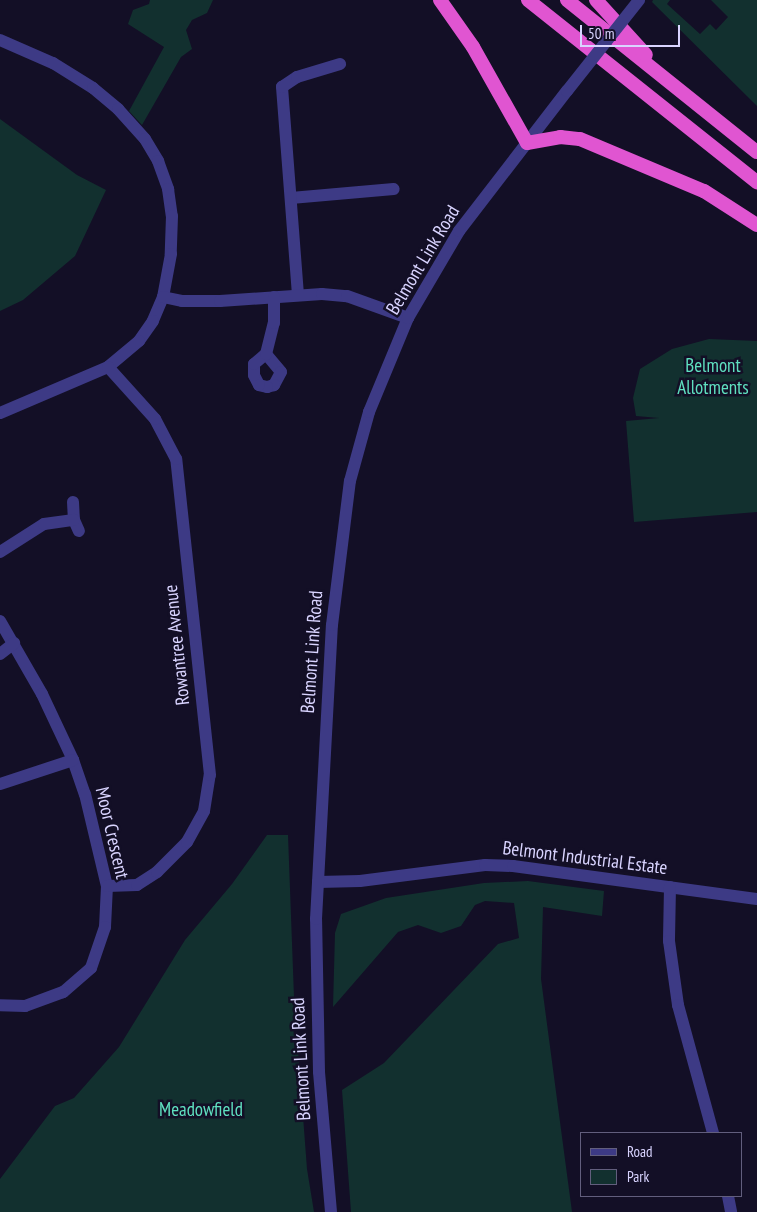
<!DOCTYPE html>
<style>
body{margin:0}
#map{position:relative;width:757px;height:1212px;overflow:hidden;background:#130f26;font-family:"PT Sans Narrow",sans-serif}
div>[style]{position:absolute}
.green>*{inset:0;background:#12302f}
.minor>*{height:12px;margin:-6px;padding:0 6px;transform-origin:6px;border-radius:6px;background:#3d3a85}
.tertiary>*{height:12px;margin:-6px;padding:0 6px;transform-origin:6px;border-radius:6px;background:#3d3a85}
.trunk>*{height:14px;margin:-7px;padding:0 7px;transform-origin:7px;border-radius:7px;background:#e055d1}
.tertiary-bridge>*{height:12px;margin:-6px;padding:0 6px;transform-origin:6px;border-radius:6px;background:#3d3a85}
span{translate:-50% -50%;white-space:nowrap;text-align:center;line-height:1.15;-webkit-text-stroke:5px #130f26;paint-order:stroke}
.street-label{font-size:19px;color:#d9d4ff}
.park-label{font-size:19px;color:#5fe0c0}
.legend{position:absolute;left:580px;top:1132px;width:162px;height:65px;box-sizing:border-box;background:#130f26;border:1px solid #625e7d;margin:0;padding:6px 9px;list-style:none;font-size:15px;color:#d9d4ff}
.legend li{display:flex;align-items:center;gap:10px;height:25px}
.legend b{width:25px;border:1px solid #625e7d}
.scale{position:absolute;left:580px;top:25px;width:100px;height:22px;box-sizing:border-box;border:2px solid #d9d4ff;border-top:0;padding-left:6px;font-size:15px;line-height:18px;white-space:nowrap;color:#d9d4ff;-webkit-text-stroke:4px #130f26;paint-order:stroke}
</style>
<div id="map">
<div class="green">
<div style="clip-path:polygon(150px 0,213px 0,207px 13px,192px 20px,186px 30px,192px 49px,181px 57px,142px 125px,129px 111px,164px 47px,128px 24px,133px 10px,149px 4px)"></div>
<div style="clip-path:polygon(653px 0,670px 0,667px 4px,700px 34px,710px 24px,716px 30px,728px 17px,711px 0,757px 0,757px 106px,652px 2px)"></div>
<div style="clip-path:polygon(0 119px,77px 175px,106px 190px,75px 256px,23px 300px,0 311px)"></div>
<div style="clip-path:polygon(709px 339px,757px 341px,757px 512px,634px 522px,626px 421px,659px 418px,636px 416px,633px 398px,640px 369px,672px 349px)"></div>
<div style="clip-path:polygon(267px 835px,288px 835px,294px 997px,307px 1169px,314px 1212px,0 1212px,0 1179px,55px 1106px,74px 1098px,119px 1047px,185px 940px,232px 884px)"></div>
<div style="clip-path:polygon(528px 881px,604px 891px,602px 916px,543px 907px,541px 979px,572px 1212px,351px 1212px,342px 1090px,384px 1063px,498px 944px,519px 938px,514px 903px,485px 901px,475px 905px,461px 926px,441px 933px,418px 925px,398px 932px,333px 1007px,335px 933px,341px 914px,386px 898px,484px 883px)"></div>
</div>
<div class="minor">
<div style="left:0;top:40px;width:58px;rotate:23.5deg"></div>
<div style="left:53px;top:63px;width:47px;rotate:32deg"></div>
<div style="left:93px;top:88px;width:33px;rotate:40deg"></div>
<div style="left:118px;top:109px;width:40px;rotate:48deg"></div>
<div style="left:145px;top:139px;width:26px;rotate:59deg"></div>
<div style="left:158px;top:161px;width:30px;rotate:70deg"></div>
<div style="left:168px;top:189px;width:27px;rotate:82deg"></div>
<div style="left:172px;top:216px;width:38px;rotate:92deg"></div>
<div style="left:171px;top:254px;width:44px;rotate:100.5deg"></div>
<div style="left:163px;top:297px;width:26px;rotate:113deg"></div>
<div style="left:153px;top:321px;width:24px;rotate:125deg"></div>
<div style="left:139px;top:341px;width:40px;rotate:140deg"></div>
<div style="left:108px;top:367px;width:117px;rotate:156.9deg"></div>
<div style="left:291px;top:198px;width:103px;rotate:-5deg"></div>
<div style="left:298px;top:295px;width:209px;rotate:-94.4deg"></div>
<div style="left:282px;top:87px;width:18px;rotate:-34deg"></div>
<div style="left:297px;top:77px;width:45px;rotate:-16.8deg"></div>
<div style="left:163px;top:297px;width:19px;rotate:12deg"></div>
<div style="left:182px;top:301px;width:38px"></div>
<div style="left:220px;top:301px;width:102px;rotate:-3.9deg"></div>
<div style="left:322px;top:294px;width:25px;rotate:5deg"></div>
<div style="left:347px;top:296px;width:65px;rotate:19.8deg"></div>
<div style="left:266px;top:354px;width:23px;rotate:50deg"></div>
<div style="left:281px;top:372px;width:15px;rotate:118deg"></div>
<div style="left:274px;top:385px;width:7px;rotate:164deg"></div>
<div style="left:267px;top:387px;width:8px;rotate:-166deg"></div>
<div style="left:259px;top:385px;width:11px;rotate:-117deg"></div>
<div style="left:254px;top:375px;width:11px;rotate:-90deg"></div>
<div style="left:254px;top:364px;width:16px;rotate:-40deg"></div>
<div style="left:266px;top:354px;width:32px;rotate:-76deg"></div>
<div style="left:274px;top:323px;width:26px;rotate:-90deg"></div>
<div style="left:73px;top:502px;width:18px;rotate:87deg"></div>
<div style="left:74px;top:520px;width:12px;rotate:66deg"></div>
<div style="left:0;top:552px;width:52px;rotate:-32.5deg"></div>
<div style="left:44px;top:524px;width:30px;rotate:-8deg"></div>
<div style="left:0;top:621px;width:84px;rotate:60.1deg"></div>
<div style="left:42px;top:694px;width:73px;rotate:64.8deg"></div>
<div style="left:73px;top:760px;width:36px;rotate:71deg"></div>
<div style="left:85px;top:794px;width:95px;rotate:76.6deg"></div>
<div style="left:107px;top:886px;width:41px;rotate:92.8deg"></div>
<div style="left:105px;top:927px;width:43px;rotate:108.9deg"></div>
<div style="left:91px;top:968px;width:37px;rotate:139deg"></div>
<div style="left:63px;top:992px;width:40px;rotate:159.8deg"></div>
<div style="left:25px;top:1006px;width:25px;rotate:-178deg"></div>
<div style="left:0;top:654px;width:18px;rotate:-38deg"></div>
<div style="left:0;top:784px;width:77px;rotate:-18.2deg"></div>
<div style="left:318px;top:882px;width:42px;rotate:-1.4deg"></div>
<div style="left:360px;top:881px;width:126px;rotate:-7.3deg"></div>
<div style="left:485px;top:865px;width:28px;rotate:2deg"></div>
<div style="left:513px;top:866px;width:246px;rotate:7.7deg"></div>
<div style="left:107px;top:886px;width:30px;rotate:-2deg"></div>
<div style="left:137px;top:885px;width:24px;rotate:-33deg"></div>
<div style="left:157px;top:872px;width:42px;rotate:-45deg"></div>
<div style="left:187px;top:842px;width:35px;rotate:-61deg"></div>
<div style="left:204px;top:811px;width:36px;rotate:-81deg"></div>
<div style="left:210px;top:775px;width:318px;rotate:-96.1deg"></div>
<div style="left:176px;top:459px;width:45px;rotate:-117.7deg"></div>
<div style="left:155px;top:419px;width:70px;rotate:-132.1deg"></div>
<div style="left:670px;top:887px;width:54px;rotate:91.1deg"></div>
<div style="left:669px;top:941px;width:65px;rotate:82deg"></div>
<div style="left:678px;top:1005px;width:133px;rotate:74.7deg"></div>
<div style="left:728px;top:1196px;width:16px;rotate:79deg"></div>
</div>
<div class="tertiary">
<div style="left:331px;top:1212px;width:141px;rotate:-94.9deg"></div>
<div style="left:319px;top:1072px;width:153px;rotate:-91.1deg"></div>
<div style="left:316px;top:919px;width:294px;rotate:-86.9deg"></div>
<div style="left:332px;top:625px;width:145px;rotate:-82.9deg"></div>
<div style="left:350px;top:481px;width:72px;rotate:-74.6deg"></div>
<div style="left:369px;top:412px;width:102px;rotate:-67.5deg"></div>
<div style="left:408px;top:318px;width:101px;rotate:-59.6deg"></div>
<div style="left:459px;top:231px;width:177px;rotate:-52.4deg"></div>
</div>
<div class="trunk">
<div style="left:440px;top:0;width:57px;rotate:54.9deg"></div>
<div style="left:473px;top:47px;width:110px;rotate:60.6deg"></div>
<div style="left:527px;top:143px;width:34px;rotate:-10deg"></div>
<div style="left:560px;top:137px;width:20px;rotate:6deg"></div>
<div style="left:580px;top:139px;width:134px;rotate:22.8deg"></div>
<div style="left:704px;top:191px;width:63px;rotate:32.7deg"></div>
<div style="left:528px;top:0;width:293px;rotate:38.5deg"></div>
<div style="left:567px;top:0;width:243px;rotate:38.7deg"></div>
<div style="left:596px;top:0;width:74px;rotate:47.7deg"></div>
</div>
<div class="tertiary-bridge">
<div style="left:567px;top:91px;width:116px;rotate:-51.6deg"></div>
</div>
<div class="street-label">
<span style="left:423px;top:260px;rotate:-59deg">Belmont Link Road</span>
<span style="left:177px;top:645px;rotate:-96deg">Rowantree Avenue</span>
<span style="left:312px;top:652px;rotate:-86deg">Belmont Link Road</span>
<span style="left:112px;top:833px;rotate:77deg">Moor Crescent</span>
<span style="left:585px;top:858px;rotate:7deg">Belmont Industrial Estate</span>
<span style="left:301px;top:1059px;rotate:-93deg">Belmont Link Road</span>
</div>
<div class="park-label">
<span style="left:713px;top:377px">Belmont<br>Allotments</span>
<span style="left:201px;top:1110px">Meadowfield</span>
</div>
<ul class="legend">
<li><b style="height:6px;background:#3d3a85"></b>Road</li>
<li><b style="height:14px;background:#12302f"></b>Park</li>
</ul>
<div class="scale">50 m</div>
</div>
